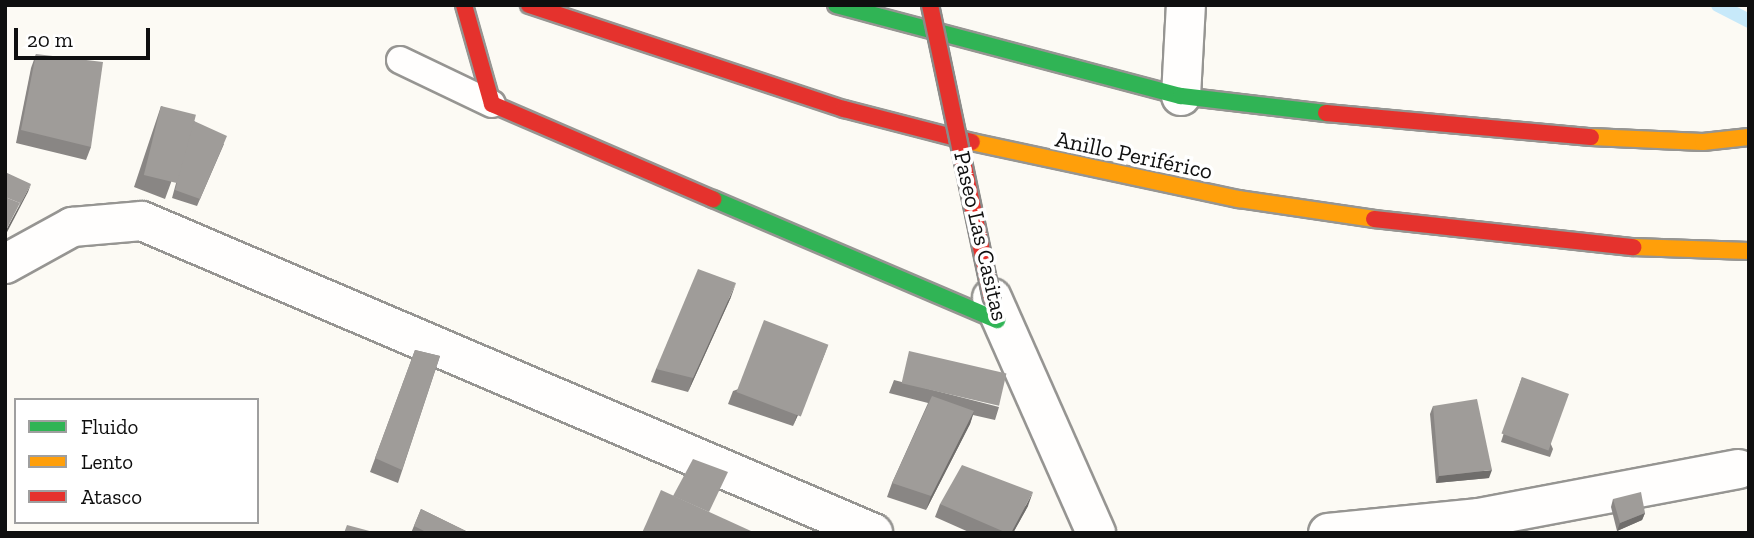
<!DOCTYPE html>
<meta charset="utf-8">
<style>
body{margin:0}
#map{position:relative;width:1754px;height:538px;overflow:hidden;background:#fcfaf4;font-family:"Zilla Slab",serif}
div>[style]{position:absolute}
.stream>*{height:14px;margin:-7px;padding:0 7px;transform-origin:7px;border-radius:7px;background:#c7e9fa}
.roads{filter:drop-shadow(2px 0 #969592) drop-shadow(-2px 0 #969592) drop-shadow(0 2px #969592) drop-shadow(0 -2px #969592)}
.lane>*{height:26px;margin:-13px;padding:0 13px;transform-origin:13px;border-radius:13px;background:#fffefd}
.street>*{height:38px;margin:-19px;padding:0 19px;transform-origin:19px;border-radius:19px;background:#fffefd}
.fast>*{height:16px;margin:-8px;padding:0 8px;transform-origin:8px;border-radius:8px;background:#30b455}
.slow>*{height:16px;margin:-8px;padding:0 8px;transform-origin:8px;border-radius:8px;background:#ff9f0a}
.jam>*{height:16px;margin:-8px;padding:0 8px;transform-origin:8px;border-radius:8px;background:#e5322d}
.bridges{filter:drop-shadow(2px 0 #8c8b89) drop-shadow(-2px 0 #8c8b89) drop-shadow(0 2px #8c8b89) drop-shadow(0 -2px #8c8b89)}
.jam-bridge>*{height:16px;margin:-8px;padding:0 8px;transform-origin:8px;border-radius:8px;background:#e5322d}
.wall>*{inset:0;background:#898684}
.shaded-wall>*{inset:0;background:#6f6d6b}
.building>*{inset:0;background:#9f9c99;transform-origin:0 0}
span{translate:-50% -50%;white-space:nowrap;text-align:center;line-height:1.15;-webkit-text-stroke:7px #fff;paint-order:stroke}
.street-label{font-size:23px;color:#0f0f0f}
.frame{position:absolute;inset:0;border:7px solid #0f0f0f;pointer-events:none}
.legend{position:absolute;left:14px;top:398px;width:245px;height:126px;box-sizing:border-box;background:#fff;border:2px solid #9f9f9f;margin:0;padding:9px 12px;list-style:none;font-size:21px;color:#0f0f0f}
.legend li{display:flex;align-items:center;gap:14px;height:35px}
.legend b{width:35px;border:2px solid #9f9f9f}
.scale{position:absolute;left:14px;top:28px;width:136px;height:32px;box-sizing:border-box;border:4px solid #0f0f0f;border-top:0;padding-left:9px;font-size:21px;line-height:24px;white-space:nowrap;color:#0f0f0f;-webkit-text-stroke:5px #fff;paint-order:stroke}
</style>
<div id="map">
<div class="stream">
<div style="left:1718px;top:5px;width:35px;rotate:27deg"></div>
</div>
<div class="roads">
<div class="lane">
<div style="left:400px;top:60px;width:102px;rotate:25.6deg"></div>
</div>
<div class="street">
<div style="left:1181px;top:96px;width:91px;rotate:-86.9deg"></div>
<div style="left:5px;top:264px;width:77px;rotate:-28.9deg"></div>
<div style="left:72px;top:227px;width:70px;rotate:-4.9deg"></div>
<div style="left:142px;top:221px;width:795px;rotate:23.11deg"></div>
<div style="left:992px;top:298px;width:257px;rotate:66.1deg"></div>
<div style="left:1328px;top:533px;width:152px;rotate:-5.7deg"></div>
<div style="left:1479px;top:518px;width:264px;rotate:-10.7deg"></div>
</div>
<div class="fast">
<div style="left:836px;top:5px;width:357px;rotate:14.8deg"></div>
<div style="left:1181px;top:96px;width:146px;rotate:6.7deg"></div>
<div style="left:713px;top:199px;width:309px;rotate:23.1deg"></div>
</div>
<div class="slow">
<div style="left:1591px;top:137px;width:112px;rotate:2.6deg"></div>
<div style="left:1703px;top:142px;width:46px;rotate:-6.2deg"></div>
<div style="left:972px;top:142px;width:273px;rotate:12.1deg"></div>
<div style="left:1239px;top:199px;width:136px;rotate:8.4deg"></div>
<div style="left:1633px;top:247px;width:116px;rotate:2deg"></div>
</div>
<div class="jam">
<div style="left:464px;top:5px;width:103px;rotate:74.2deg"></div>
<div style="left:492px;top:104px;width:241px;rotate:23.3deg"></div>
<div style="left:529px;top:5px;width:332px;rotate:18.3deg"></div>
<div style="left:844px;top:109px;width:132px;rotate:14.5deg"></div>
<div style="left:1326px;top:113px;width:266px;rotate:5.2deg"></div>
<div style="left:1374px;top:219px;width:261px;rotate:6.2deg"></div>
</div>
</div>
<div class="bridges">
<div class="jam-bridge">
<div style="left:930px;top:5px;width:299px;rotate:78.1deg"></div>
</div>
</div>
<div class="wall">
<div style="clip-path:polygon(36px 54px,91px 147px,86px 160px,16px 143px,31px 68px)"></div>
<div style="clip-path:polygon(161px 106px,194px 121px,224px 144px,197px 206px,172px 198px,191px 128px,165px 199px,134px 187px)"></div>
<div style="clip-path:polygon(731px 297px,688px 392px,651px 382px,656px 369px)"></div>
<div style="clip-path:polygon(415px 350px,440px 356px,398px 483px,370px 472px)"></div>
<div style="clip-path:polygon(823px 358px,793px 426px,728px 404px,733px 391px)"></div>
<div style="clip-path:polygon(1522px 377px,1553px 449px,1550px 457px,1501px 442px)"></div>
<div style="clip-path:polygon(894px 380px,999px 407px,995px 420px,973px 415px,970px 424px,926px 510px,887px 497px,892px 483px,928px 403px,889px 393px)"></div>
<div style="clip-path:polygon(1433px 406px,1489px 478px,1436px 483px,1430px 414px)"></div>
<div style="clip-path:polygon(1613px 499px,1645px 513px,1642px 520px,1617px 531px,1611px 507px)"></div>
<div style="clip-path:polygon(940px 504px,1028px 506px,1013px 533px,971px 533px,935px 517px)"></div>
<div style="clip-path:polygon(421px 509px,470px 533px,411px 533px)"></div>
</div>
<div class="shaded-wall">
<div style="clip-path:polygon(31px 184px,28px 192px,5px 236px,5px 232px)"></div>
<div style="clip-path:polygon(736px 283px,731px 297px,688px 392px,693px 378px)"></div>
<div style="clip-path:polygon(828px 345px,823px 358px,793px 426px,798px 412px)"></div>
<div style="clip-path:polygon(974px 411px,970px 424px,926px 510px,931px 496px)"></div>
<div style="clip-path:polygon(1492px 470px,1489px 478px,1436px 483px,1439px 476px)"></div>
<div style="clip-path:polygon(1033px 492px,1028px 506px,1013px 533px,1011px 533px)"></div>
<div style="clip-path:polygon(1645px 513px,1642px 520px,1617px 531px,1620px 523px)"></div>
</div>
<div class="building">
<div style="clip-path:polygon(36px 54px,103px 62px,91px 147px,21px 130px)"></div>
<div style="left:161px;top:106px;width:36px;height:71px;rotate:14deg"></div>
<div style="clip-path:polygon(194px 121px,227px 136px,200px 199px,175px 190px)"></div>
<div style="clip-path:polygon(5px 172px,31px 184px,18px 209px,20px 203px,5px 197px)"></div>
<div style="clip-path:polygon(5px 197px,20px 203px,5px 232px)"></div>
<div style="clip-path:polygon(698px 269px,736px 283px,693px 378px,656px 369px)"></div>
<div style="left:764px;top:320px;width:69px;height:77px;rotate:21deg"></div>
<div style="clip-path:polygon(415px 350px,440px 356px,402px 470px,375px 458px)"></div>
<div style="left:909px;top:351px;width:100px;height:33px;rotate:13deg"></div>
<div style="left:1522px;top:377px;width:50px;height:60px;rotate:20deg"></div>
<div style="clip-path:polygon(932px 396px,974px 411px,931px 496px,892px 483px)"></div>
<div style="clip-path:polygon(1477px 399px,1492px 470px,1439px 476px,1433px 406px)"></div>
<div style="clip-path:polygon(693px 459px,728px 472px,709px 512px,673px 496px)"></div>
<div style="clip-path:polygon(962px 465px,1033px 492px,1011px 533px,1007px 533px,940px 504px)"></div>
<div style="clip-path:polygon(661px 490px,751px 531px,751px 533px,642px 533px)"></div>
<div style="clip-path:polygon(1641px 492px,1645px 513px,1620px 523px,1613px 499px)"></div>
<div style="clip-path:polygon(421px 509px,470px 533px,428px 533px,414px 526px)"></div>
<div style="clip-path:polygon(347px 525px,377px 533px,344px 533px)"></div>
</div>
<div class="street-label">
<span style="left:1134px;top:155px;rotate:12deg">Anillo Periférico</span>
<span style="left:981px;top:236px;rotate:77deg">Paseo Las Casitas</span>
</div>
<div class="frame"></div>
<ul class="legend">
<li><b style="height:9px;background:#30b455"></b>Fluido</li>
<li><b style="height:9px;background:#ff9f0a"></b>Lento</li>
<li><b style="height:9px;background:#e5322d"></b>Atasco</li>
</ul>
<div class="scale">20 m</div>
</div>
